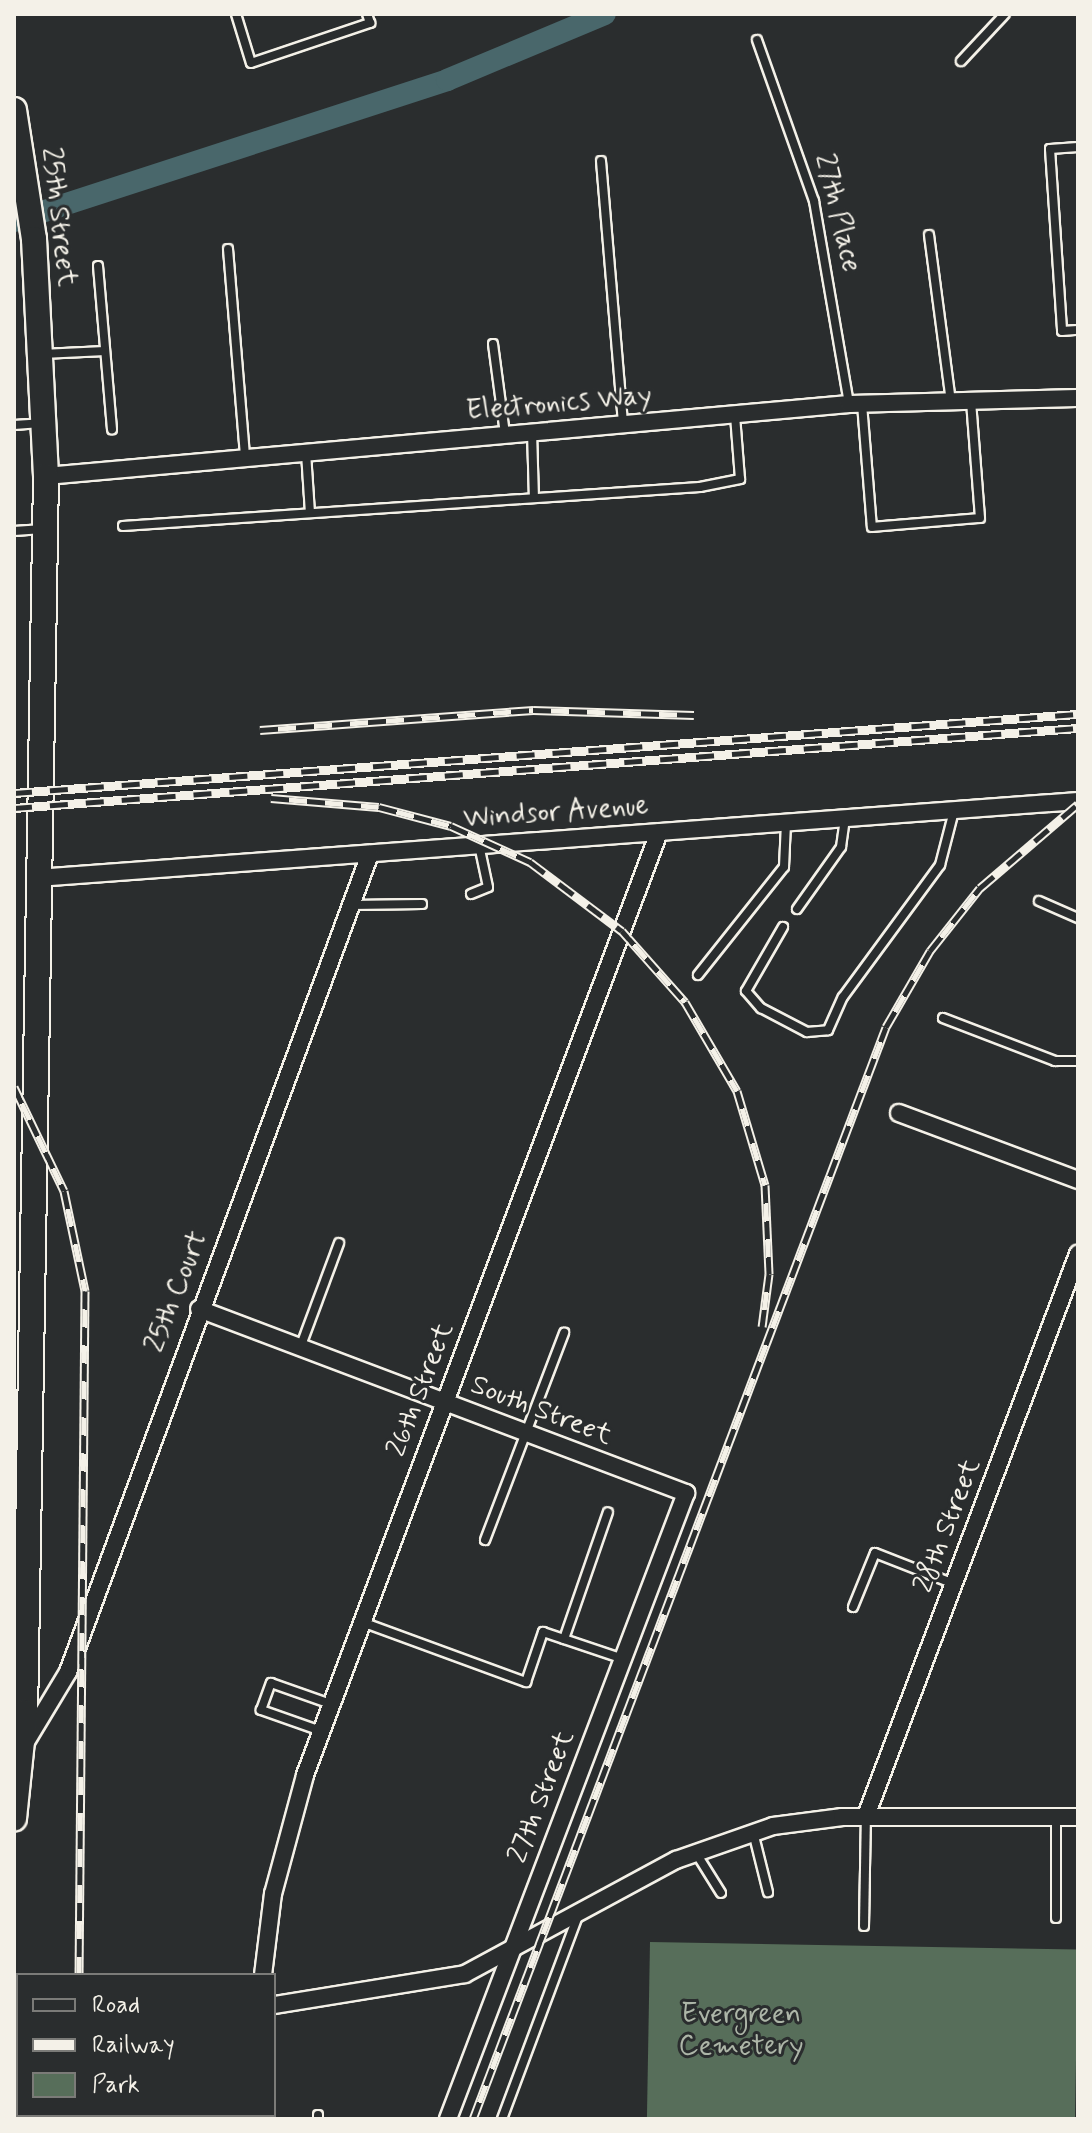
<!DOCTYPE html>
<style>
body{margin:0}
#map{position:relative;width:1092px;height:2133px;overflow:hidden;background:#2a2d2e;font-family:Mynerve,sans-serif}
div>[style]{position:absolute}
.green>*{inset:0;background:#576e5a;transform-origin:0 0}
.canal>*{height:22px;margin:-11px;padding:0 11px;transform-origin:11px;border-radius:11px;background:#49676b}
.roads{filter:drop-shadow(2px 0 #f4f1e8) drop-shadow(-2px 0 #f4f1e8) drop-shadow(0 2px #f4f1e8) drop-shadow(0 -2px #f4f1e8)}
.service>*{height:8px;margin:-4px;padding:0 4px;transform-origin:4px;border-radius:4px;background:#2a2d2e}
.minor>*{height:16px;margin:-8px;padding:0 8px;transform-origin:8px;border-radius:8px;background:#2a2d2e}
.secondary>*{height:24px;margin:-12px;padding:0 12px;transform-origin:12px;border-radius:12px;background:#2a2d2e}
.rail>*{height:9px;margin-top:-4.5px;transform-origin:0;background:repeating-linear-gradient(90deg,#2a2d2e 0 18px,#f4f1e8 0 36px);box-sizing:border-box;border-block:2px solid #f4f1e8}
span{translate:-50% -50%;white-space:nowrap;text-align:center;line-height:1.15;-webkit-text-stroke:6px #2a2d2e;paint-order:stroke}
.street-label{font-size:28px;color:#f4f1e8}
.park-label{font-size:28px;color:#adb6a8}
.frame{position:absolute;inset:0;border:16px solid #f4f1e8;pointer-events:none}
.legend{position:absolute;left:16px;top:1973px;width:260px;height:144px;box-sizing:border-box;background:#2a2d2e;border:2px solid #7b7b78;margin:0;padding:10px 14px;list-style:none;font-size:24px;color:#f4f1e8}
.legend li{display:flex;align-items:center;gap:16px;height:40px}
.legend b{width:40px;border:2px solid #7b7b78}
</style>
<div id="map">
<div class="green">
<div style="left:650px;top:1942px;width:428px;height:177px;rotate:1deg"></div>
</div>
<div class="canal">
<div style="left:14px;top:221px;width:455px;rotate:-18deg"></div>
<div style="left:447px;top:80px;width:171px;rotate:-22.7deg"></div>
</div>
<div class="roads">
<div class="service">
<div style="left:236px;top:14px;width:51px;rotate:73deg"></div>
<div style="left:251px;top:63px;width:126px;rotate:-18.6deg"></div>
<div style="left:370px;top:23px;width:9px;rotate:-108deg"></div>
<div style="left:757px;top:40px;width:171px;rotate:70.5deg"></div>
<div style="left:814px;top:201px;width:206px;rotate:80.2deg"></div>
<div style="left:961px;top:61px;width:64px;rotate:-46.9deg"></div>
<div style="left:1078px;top:147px;width:28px;rotate:176deg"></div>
<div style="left:1050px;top:149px;width:182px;rotate:86.2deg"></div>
<div style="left:1062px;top:331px;width:16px;rotate:-4deg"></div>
<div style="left:601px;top:161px;width:264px;rotate:85.2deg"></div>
<div style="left:929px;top:235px;width:167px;rotate:82.5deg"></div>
<div style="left:228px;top:249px;width:210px;rotate:85.3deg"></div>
<div style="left:98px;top:266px;width:164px;rotate:85.1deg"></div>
<div style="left:493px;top:344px;width:91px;rotate:82.4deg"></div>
<div style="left:42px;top:354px;width:63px;rotate:-2.7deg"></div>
<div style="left:862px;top:404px;width:123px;rotate:85.4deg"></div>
<div style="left:872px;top:527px;width:108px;rotate:-4.8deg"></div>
<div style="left:980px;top:518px;width:117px;rotate:-94.4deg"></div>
<div style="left:14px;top:425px;width:27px;rotate:-4deg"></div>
<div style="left:532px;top:432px;width:66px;rotate:88.3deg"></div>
<div style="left:306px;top:453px;width:60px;rotate:86.2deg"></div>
<div style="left:123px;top:526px;width:578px;rotate:-3.87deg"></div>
<div style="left:700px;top:487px;width:41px;rotate:-11.3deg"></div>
<div style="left:740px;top:479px;width:64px;rotate:-94.5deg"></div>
<div style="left:14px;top:531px;width:29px;rotate:-4deg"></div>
<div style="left:471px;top:894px;width:18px;rotate:-22deg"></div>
<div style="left:488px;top:887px;width:43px;rotate:-102.1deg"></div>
<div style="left:1039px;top:901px;width:43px;rotate:23.6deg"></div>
<div style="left:351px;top:905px;width:71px;rotate:-0.8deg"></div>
<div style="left:797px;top:909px;width:76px;rotate:-54.6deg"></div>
<div style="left:841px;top:847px;width:28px;rotate:-82deg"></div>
<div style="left:783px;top:927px;width:74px;rotate:120deg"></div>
<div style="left:746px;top:991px;width:23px;rotate:49deg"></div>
<div style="left:761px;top:1008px;width:52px;rotate:27.6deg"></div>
<div style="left:807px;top:1032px;width:21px;rotate:-5deg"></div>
<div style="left:828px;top:1030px;width:36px;rotate:-66deg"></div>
<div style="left:843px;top:997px;width:164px;rotate:-53.7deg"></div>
<div style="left:940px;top:865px;width:56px;rotate:-75.5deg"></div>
<div style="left:698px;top:975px;width:138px;rotate:-51.5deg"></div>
<div style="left:784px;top:867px;width:44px;rotate:-87.4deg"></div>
<div style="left:943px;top:1018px;width:120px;rotate:21deg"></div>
<div style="left:1055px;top:1061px;width:23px"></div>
<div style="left:300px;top:1348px;width:112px;rotate:-69.6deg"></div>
<div style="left:485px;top:1540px;width:222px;rotate:-69.1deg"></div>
<div style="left:853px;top:1607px;width:58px;rotate:-67.8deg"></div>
<div style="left:875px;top:1553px;width:85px;rotate:21.4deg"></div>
<div style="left:362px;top:1622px;width:175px;rotate:20.1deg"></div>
<div style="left:526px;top:1682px;width:53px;rotate:-71.2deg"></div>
<div style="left:543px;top:1632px;width:84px;rotate:18.6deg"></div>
<div style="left:564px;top:1639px;width:134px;rotate:-70.9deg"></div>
<div style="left:321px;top:1731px;width:64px;rotate:-160.7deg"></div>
<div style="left:261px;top:1710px;width:29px;rotate:-70deg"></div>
<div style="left:271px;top:1683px;width:64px;rotate:19.3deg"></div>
<div style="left:1056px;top:1818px;width:100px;rotate:90deg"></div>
<div style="left:753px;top:1832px;width:62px;rotate:76deg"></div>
<div style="left:696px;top:1853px;width:47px;rotate:58deg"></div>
<div style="left:864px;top:1926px;width:110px;rotate:-89deg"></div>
<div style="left:318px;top:2115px;width:4px;rotate:90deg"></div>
<div style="left:502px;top:2119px;width:217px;rotate:-69.5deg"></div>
</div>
<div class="minor">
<div style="left:46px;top:476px;width:806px;rotate:-5.12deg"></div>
<div style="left:849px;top:404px;width:229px;rotate:-1.5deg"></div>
<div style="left:37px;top:878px;width:1044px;rotate:-4.23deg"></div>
<div style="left:899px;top:1113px;width:191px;rotate:20.5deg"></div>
<div style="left:199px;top:1309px;width:521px;rotate:20.7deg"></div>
<div style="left:686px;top:1493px;width:670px;rotate:110.82deg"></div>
<div style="left:24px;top:1745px;width:85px;rotate:-58.9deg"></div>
<div style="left:68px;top:1672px;width:872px;rotate:-69.74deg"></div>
<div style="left:866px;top:1816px;width:601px;rotate:-69.33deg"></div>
<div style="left:263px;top:1975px;width:82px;rotate:-83deg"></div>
<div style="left:273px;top:1894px;width:123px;rotate:-74.9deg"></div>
<div style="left:305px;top:1775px;width:1007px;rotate:-69.42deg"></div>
<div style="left:274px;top:2005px;width:193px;rotate:-9.2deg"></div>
<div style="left:465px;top:1974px;width:240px;rotate:-28.4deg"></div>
<div style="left:676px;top:1860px;width:103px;rotate:-19.3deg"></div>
<div style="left:773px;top:1826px;width:70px;rotate:-7.4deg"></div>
<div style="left:842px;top:1817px;width:236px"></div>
<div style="left:14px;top:2044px;width:4px"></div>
</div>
<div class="secondary">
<div style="left:14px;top:110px;width:131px;rotate:81.2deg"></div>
<div style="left:34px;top:239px;width:237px;rotate:87.1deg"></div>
<div style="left:46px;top:476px;width:1236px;rotate:90.97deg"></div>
<div style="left:25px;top:1712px;width:107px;rotate:95.9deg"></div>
</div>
</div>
<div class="rail">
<div style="left:260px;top:730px;width:274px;rotate:-4.2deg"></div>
<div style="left:533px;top:710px;width:161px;rotate:1.8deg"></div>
<div style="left:14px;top:793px;width:1067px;rotate:-4.25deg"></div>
<div style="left:271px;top:798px;width:108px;rotate:4.8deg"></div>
<div style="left:379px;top:807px;width:74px;rotate:14.8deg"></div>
<div style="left:451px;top:826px;width:87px;rotate:24.5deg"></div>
<div style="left:530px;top:862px;width:115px;rotate:36.9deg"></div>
<div style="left:622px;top:931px;width:95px;rotate:48.4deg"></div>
<div style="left:685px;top:1002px;width:103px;rotate:59.7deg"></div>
<div style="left:737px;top:1091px;width:98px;rotate:73.4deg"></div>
<div style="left:765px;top:1185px;width:89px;rotate:87.4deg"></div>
<div style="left:769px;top:1274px;width:53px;rotate:97.5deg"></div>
<div style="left:14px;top:808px;width:1067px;rotate:-4.3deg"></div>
<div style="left:14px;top:1087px;width:115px;rotate:64.3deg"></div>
<div style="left:64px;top:1191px;width:102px;rotate:78.1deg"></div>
<div style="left:85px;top:1291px;width:684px;rotate:90.5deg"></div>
<div style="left:76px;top:2119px;width:4px;rotate:-90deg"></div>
<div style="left:473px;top:2119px;width:1167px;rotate:-69.28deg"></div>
<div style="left:886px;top:1027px;width:88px;rotate:-59.9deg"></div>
<div style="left:930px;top:951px;width:80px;rotate:-51.6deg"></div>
<div style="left:980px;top:888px;width:129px;rotate:-40.6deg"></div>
</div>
<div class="street-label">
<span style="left:837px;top:213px;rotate:76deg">27th Place</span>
<span style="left:58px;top:217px;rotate:83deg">25th Street</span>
<span style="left:559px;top:404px;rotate:-5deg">Electronics Way</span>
<span style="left:556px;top:813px;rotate:-4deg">Windsor Avenue</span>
<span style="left:177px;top:1292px;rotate:-69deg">25th Court</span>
<span style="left:421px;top:1390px;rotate:-69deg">26th Street</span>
<span style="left:541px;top:1411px;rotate:21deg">South Street</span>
<span style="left:948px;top:1526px;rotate:-69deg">28th Street</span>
<span style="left:542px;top:1797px;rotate:-69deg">27th Street</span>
</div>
<div class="park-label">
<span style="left:741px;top:2031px">Evergreen<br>Cemetery</span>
</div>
<div class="frame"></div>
<ul class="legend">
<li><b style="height:10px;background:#2a2d2e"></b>Road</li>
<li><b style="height:10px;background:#f4f1e8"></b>Railway</li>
<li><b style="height:22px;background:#576e5a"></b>Park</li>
</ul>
</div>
